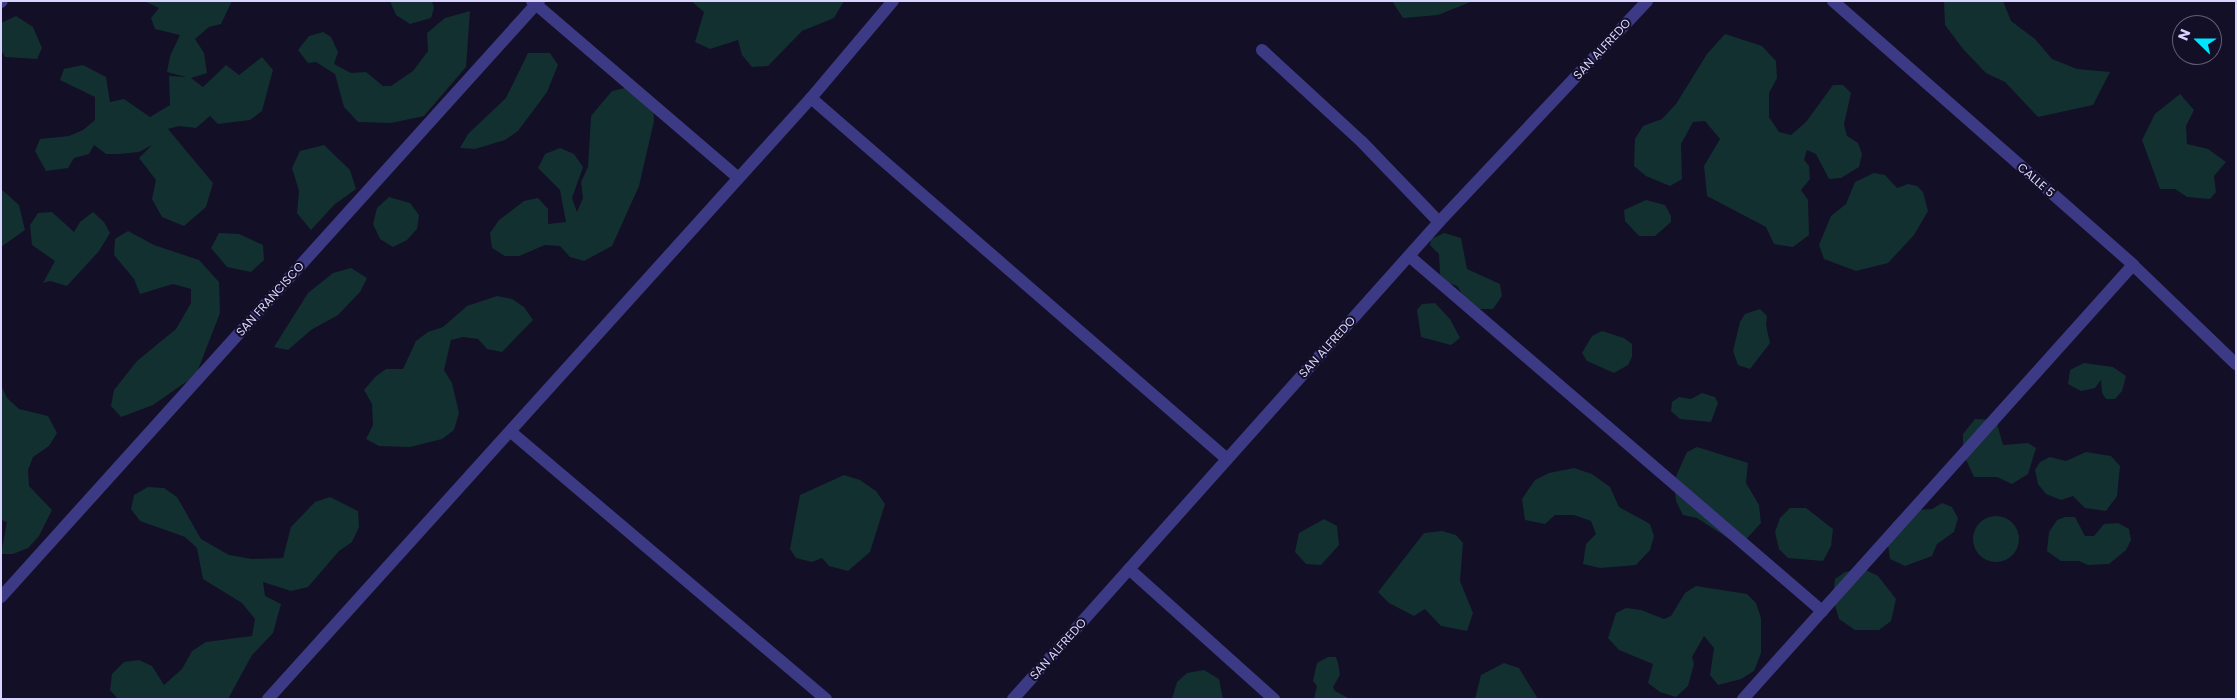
<!DOCTYPE html>
<style>
body{margin:0}
#map{position:relative;width:2237px;height:700px;overflow:hidden;background:#130f26;font-family:Poppins,sans-serif}
div>[style]{position:absolute}
.green>*{inset:0;background:#12302f}
.round{border-radius:50%}
.lane>*{height:12px;margin:-6px;padding:0 6px;transform-origin:6px;border-radius:6px;background:#3d3a85}
.street>*{height:12px;margin:-6px;padding:0 6px;transform-origin:6px;border-radius:6px;background:#3d3a85}
span{translate:-50% -50%;white-space:nowrap;text-align:center;line-height:1.15;-webkit-text-stroke:4px #130f26;paint-order:stroke}
.street-label{font-size:12px;color:#d9d4ff}
.frame{position:absolute;inset:0;border:2px solid #d9d4ff;pointer-events:none}
.north{position:absolute;left:2172px;top:15px;width:50px;height:50px;box-sizing:border-box;background:#130f26;border:1px solid #625e7d;border-radius:50%;rotate:292deg;font-size:14px;font-weight:700;line-height:20px;text-align:center;color:#d9d4ff}
.north::after{content:'';display:block;margin:auto;width:18px;height:22px;background:#00e5ff;clip-path:polygon(50% 0,100% 100%,50% 72%,0 100%)}
</style>
<div id="map">
<div class="green">
<div style="clip-path:polygon(144px 1px,232px 1px,221px 24px,209px 27px,195px 39px,204px 53px,207px 73px,191px 78px,203px 87px,226px 65px,239px 75px,262px 57px,273px 70px,262px 111px,250px 120px,218px 124px,210px 116px,196px 128px,179px 126px,168px 129px,213px 183px,206px 207px,184px 226px,162px 217px,152px 199px,156px 180px,139px 158px,152px 145px,139px 152px,119px 154px,106px 154px,94px 145px,89px 154px,74px 158px,68px 168px,46px 171px,35px 151px,40px 139px,69px 136px,83px 130px,95px 120px,95px 97px,60px 80px,64px 69px,83px 65px,106px 77px,110px 102px,124px 99px,150px 117px,170px 105px,169px 76px,186px 77px,167px 72px,170px 56px,180px 35px,155px 29px,151px 18px,159px 8px)"></div>
<div style="clip-path:polygon(390px 1px,432px 1px,434px 8px,431px 18px,410px 24px,396px 15px)"></div>
<div style="clip-path:polygon(691px 1px,844px 1px,834px 18px,802px 31px,768px 66px,752px 67px,742px 55px,738px 40px,710px 49px,695px 42px,704px 12px)"></div>
<div style="clip-path:polygon(1392px 1px,1473px 1px,1438px 15px,1403px 18px)"></div>
<div style="clip-path:polygon(1944px 1px,2003px 1px,2011px 21px,2035px 39px,2052px 59px,2077px 69px,2110px 72px,2093px 105px,2038px 117px,2005px 82px,1986px 73px,1963px 49px,1945px 25px)"></div>
<div style="clip-path:polygon(470px 11px,466px 67px,424px 116px,391px 123px,358px 122px,344px 107px,335px 74px,316px 62px,308px 63px,298px 50px,309px 36px,323px 32px,331px 37px,338px 52px,334px 64px,351px 73px,366px 72px,383px 86px,391px 86px,413px 71px,428px 51px,427px 33px,445px 18px)"></div>
<div style="clip-path:polygon(16px 16px,33px 27px,42px 48px,37px 59px,5px 57px,1px 50px,1px 23px)"></div>
<div style="clip-path:polygon(1725px 34px,1762px 46px,1776px 61px,1777px 78px,1769px 93px,1769px 117px,1779px 132px,1791px 135px,1806px 122px,1833px 85px,1843px 85px,1851px 93px,1844px 124px,1847px 136px,1858px 143px,1862px 154px,1859px 167px,1841px 178px,1829px 179px,1816px 154px,1807px 150px,1804px 160px,1809px 166px,1810px 179px,1801px 190px,1808px 200px,1809px 235px,1793px 247px,1774px 244px,1766px 227px,1707px 196px,1704px 166px,1720px 139px,1705px 121px,1693px 122px,1681px 144px,1682px 179px,1670px 186px,1646px 176px,1634px 166px,1635px 139px,1643px 126px,1662px 119px,1676px 104px,1707px 54px)"></div>
<div style="clip-path:polygon(528px 53px,550px 53px,558px 65px,547px 92px,518px 131px,505px 140px,475px 149px,460px 148px,468px 134px,506px 98px)"></div>
<div style="clip-path:polygon(629px 87px,653px 107px,654px 121px,639px 186px,612px 246px,584px 261px,570px 257px,560px 246px,545px 245px,519px 256px,505px 256px,492px 248px,490px 233px,499px 220px,524px 201px,538px 198px,548px 209px,548px 224px,566px 222px,560px 190px,538px 168px,545px 154px,560px 148px,574px 154px,583px 167px,572px 198px,577px 212px,583px 198px,581px 182px,588px 167px,591px 116px,612px 91px)"></div>
<div style="clip-path:polygon(2180px 94px,2194px 110px,2186px 126px,2187px 144px,2208px 149px,2226px 162px,2214px 176px,2216px 192px,2210px 199px,2187px 197px,2175px 189px,2160px 189px,2142px 140px,2155px 114px)"></div>
<div style="clip-path:polygon(324px 145px,350px 170px,356px 189px,335px 204px,311px 230px,297px 213px,299px 191px,292px 168px,300px 151px)"></div>
<div style="clip-path:polygon(1874px 173px,1885px 175px,1897px 188px,1908px 184px,1917px 186px,1923px 192px,1928px 211px,1914px 235px,1888px 263px,1856px 271px,1824px 259px,1819px 245px,1831px 216px,1846px 204px,1855px 182px)"></div>
<div style="clip-path:polygon(1px 189px,19px 205px,25px 230px,1px 247px)"></div>
<div style="clip-path:polygon(389px 197px,410px 203px,419px 215px,417px 229px,407px 240px,393px 247px,380px 239px,373px 224px,377px 208px)"></div>
<div style="clip-path:polygon(1646px 200px,1665px 205px,1671px 216px,1671px 222px,1655px 236px,1639px 236px,1625px 221px,1624px 210px)"></div>
<div style="clip-path:polygon(52px 212px,74px 232px,80px 222px,93px 212px,104px 222px,110px 233px,99px 251px,67px 286px,50px 281px,43px 283px,55px 261px,32px 245px,30px 225px,38px 213px)"></div>
<div style="clip-path:polygon(128px 231px,154px 245px,199px 260px,219px 282px,220px 313px,196px 375px,153px 405px,121px 417px,111px 406px,114px 390px,137px 361px,176px 329px,191px 303px,191px 289px,173px 284px,140px 294px,134px 279px,114px 255px,115px 239px)"></div>
<div style="clip-path:polygon(219px 233px,239px 234px,263px 245px,264px 260px,251px 272px,227px 267px,211px 248px)"></div>
<div style="clip-path:polygon(1444px 233px,1461px 238px,1467px 269px,1500px 284px,1502px 296px,1493px 309px,1478px 309px,1464px 297px,1457px 286px,1446px 282px,1440px 274px,1439px 254px,1430px 245px,1431px 239px)"></div>
<div style="clip-path:polygon(351px 268px,367px 278px,360px 292px,338px 315px,311px 330px,288px 350px,274px 347px,308px 293px,333px 273px)"></div>
<div style="clip-path:polygon(497px 296px,512px 299px,524px 307px,533px 320px,502px 352px,487px 349px,478px 339px,463px 337px,451px 340px,444px 370px,452px 383px,459px 413px,454px 430px,442px 439px,410px 447px,379px 446px,366px 439px,373px 425px,372px 404px,364px 390px,375px 377px,386px 369px,403px 369px,416px 341px,428px 332px,443px 327px,467px 306px)"></div>
<div style="clip-path:polygon(1435px 303px,1450px 319px,1460px 338px,1451px 345px,1421px 337px,1417px 310px,1422px 304px)"></div>
<div style="clip-path:polygon(1760px 309px,1767px 316px,1766px 325px,1770px 343px,1750px 369px,1738px 365px,1733px 351px,1740px 322px,1745px 314px)"></div>
<div style="clip-path:polygon(1602px 331px,1624px 338px,1632px 344px,1632px 357px,1628px 365px,1614px 373px,1587px 361px,1582px 353px,1592px 336px)"></div>
<div style="clip-path:polygon(2084px 363px,2113px 367px,2126px 376px,2122px 391px,2115px 399px,2106px 399px,2102px 393px,2101px 380px,2095px 388px,2081px 391px,2068px 384px,2070px 370px)"></div>
<div style="clip-path:polygon(1px 385px,7px 398px,19px 409px,48px 416px,57px 433px,49px 446px,33px 457px,28px 470px,29px 486px,52px 510px,39px 536px,28px 548px,13px 554px,1px 554px,7px 522px,1px 520px)"></div>
<div style="clip-path:polygon(1702px 393px,1715px 397px,1718px 403px,1711px 422px,1680px 419px,1671px 411px,1672px 402px,1679px 397px,1691px 399px)"></div>
<div style="clip-path:polygon(1975px 419px,1996px 420px,2003px 445px,2028px 443px,2036px 448px,2028px 474px,2012px 484px,1997px 477px,1974px 477px,1963px 453px,1963px 434px)"></div>
<div style="clip-path:polygon(1697px 447px,1748px 463px,1746px 483px,1759px 505px,1761px 523px,1740px 546px,1697px 518px,1683px 515px,1676px 501px,1674px 484px,1677px 474px,1687px 452px)"></div>
<div style="clip-path:polygon(2086px 452px,2111px 456px,2120px 466px,2117px 496px,2106px 511px,2085px 508px,2073px 496px,2061px 500px,2046px 494px,2038px 484px,2035px 470px,2040px 462px,2050px 457px,2066px 461px)"></div>
<div style="clip-path:polygon(1574px 468px,1592px 474px,1610px 487px,1619px 507px,1650px 524px,1654px 536px,1650px 550px,1636px 565px,1600px 568px,1583px 564px,1586px 544px,1596px 534px,1591px 521px,1574px 515px,1555px 515px,1545px 524px,1525px 520px,1522px 499px,1535px 480px,1549px 473px)"></div>
<div style="clip-path:polygon(844px 475px,860px 480px,876px 491px,885px 504px,870px 552px,848px 571px,829px 566px,822px 558px,812px 562px,796px 558px,790px 549px,800px 495px)"></div>
<div style="clip-path:polygon(148px 487px,164px 488px,177px 497px,201px 539px,229px 555px,252px 559px,283px 558px,291px 527px,315px 502px,330px 497px,358px 511px,359px 527px,352px 542px,339px 551px,308px 587px,291px 591px,263px 582px,265px 596px,281px 604px,273px 633px,252px 655px,228px 699px,118px 699px,110px 690px,112px 674px,124px 662px,139px 660px,152px 666px,164px 685px,182px 669px,192px 651px,206px 642px,252px 636px,255px 619px,242px 603px,203px 579px,197px 548px,185px 537px,140px 521px,131px 509px,134px 495px)"></div>
<div style="clip-path:polygon(1942px 503px,1952px 507px,1958px 518px,1954px 532px,1937px 544px,1932px 556px,1905px 566px,1890px 559px,1887px 538px,1893px 522px,1917px 510px,1932px 509px)"></div>
<div style="clip-path:polygon(1790px 508px,1806px 508px,1833px 529px,1831px 546px,1823px 561px,1788px 558px,1779px 549px,1775px 532px,1780px 518px)"></div>
<div class="round" style="left:1973px;top:516px;width:46px;height:46px"></div>
<div style="clip-path:polygon(2065px 517px,2075px 517px,2085px 536px,2094px 536px,2104px 524px,2118px 523px,2129px 529px,2131px 540px,2126px 550px,2109px 564px,2088px 565px,2079px 561px,2061px 561px,2047px 551px,2049px 532px,2057px 520px)"></div>
<div style="clip-path:polygon(1324px 519px,1337px 526px,1339px 545px,1321px 565px,1306px 564px,1295px 552px,1299px 533px)"></div>
<div style="clip-path:polygon(1442px 531px,1456px 535px,1463px 543px,1460px 581px,1473px 613px,1467px 631px,1441px 626px,1425px 609px,1414px 616px,1389px 603px,1378px 592px,1424px 533px)"></div>
<div style="clip-path:polygon(1864px 569px,1878px 576px,1896px 599px,1891px 621px,1879px 630px,1855px 630px,1839px 619px,1833px 599px,1835px 579px,1845px 572px)"></div>
<div style="clip-path:polygon(1696px 586px,1747px 594px,1756px 603px,1761px 618px,1761px 653px,1754px 671px,1741px 679px,1718px 685px,1710px 675px,1714px 648px,1704px 636px,1692px 657px,1694px 664px,1688px 686px,1676px 697px,1660px 692px,1648px 683px,1653px 664px,1619px 650px,1608px 638px,1616px 613px,1626px 608px,1641px 610px,1664px 619px,1671px 616px,1685px 593px)"></div>
<div style="clip-path:polygon(1328px 657px,1336px 657px,1338px 663px,1340px 675px,1333px 687px,1335px 691px,1350px 699px,1314px 699px,1317px 686px,1313px 681px,1317px 663px)"></div>
<div style="clip-path:polygon(1504px 663px,1519px 668px,1538px 699px,1475px 699px,1481px 675px)"></div>
<div style="clip-path:polygon(1204px 670px,1219px 679px,1223px 699px,1172px 699px,1177px 682px,1187px 673px)"></div>
</div>
<div class="lane">
<div style="left:1262px;top:50px;width:136px;rotate:42.6deg"></div>
<div style="left:1362px;top:142px;width:111px;rotate:46.1deg"></div>
</div>
<div class="street">
<div style="left:532px;top:1px;width:270px;rotate:40.6deg"></div>
<div style="left:1833px;top:1px;width:400px;rotate:41.3deg"></div>
<div style="left:2133px;top:265px;width:143px;rotate:43.9deg"></div>
<div style="left:1px;top:2px;width:1px;rotate:-45deg"></div>
<div style="left:811px;top:98px;width:551px;rotate:40.95deg"></div>
<div style="left:1409px;top:256px;width:545px;rotate:40.68deg"></div>
<div style="left:511px;top:432px;width:413px;rotate:40.3deg"></div>
<div style="left:1129px;top:569px;width:195px;rotate:41.9deg"></div>
<div style="left:1px;top:597px;width:803px;rotate:-47.93deg"></div>
<div style="left:268px;top:699px;width:810px;rotate:-47.9deg"></div>
<div style="left:811px;top:98px;width:127px;rotate:-49.8deg"></div>
<div style="left:1013px;top:699px;width:640px;rotate:-48.23deg"></div>
<div style="left:1439px;top:222px;width:303px;rotate:-46.7deg"></div>
<div style="left:1743px;top:699px;width:583px;rotate:-48.06deg"></div>
</div>
<div class="street-label">
<span style="left:1602px;top:49px;rotate:-47deg">SAN ALFREDO</span>
<span style="left:2036px;top:180px;rotate:41deg">CALLE 5</span>
<span style="left:270px;top:299px;rotate:-48deg">SAN FRANCISCO</span>
<span style="left:1327px;top:347px;rotate:-48deg">SAN ALFREDO</span>
<span style="left:1058px;top:649px;rotate:-48deg">SAN ALFREDO</span>
</div>
<div class="frame"></div>
<div class="north">N</div>
</div>
